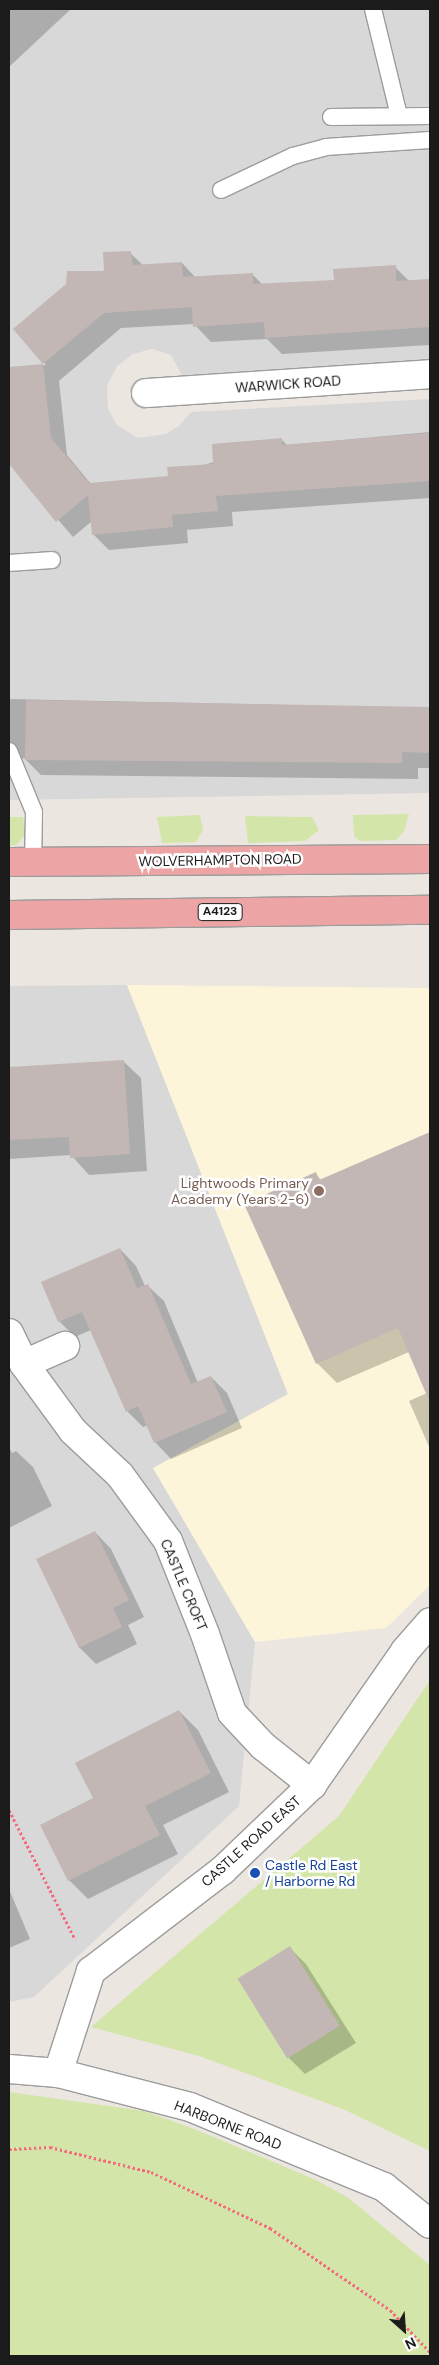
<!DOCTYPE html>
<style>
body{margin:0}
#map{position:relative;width:439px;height:2365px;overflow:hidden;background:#ece6e1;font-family:"DM Sans",sans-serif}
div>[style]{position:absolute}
.residential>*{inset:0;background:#d9d8d8}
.education>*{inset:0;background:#fdf5d9}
.grass>*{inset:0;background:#d3e5a8}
.shadow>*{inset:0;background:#0003}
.building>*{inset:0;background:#c3b7b5;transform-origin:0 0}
.path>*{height:3px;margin-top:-1.5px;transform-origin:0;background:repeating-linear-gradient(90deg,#f26c7b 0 2.5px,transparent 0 5px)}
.roads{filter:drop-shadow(1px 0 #9c9c9c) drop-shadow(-1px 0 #9c9c9c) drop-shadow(0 1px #9c9c9c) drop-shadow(0 -1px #9c9c9c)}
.service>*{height:16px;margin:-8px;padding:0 8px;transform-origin:8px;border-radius:8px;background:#fff}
.minor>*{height:28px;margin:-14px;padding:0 14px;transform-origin:14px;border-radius:14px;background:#fff}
.tertiary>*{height:28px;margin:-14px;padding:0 14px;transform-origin:14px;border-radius:14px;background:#fff}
.trunk>*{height:28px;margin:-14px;padding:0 14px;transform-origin:14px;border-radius:14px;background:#eca4a4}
.dots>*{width:14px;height:14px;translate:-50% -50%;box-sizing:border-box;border:2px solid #fff;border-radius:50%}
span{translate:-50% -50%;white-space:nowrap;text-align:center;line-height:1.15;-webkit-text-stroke:5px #fff;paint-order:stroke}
.shield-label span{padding:1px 4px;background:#fff;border:1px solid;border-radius:4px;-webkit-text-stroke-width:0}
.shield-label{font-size:12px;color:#1b1b1b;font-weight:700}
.street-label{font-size:14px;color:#1b1b1b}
.education-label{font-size:14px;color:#785e54}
.right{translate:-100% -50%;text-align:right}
.transit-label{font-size:14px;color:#164399}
.left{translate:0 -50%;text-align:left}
.frame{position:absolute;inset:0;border:10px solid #1b1b1b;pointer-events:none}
.north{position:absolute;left:379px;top:2305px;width:50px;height:50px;-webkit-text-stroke:4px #fff;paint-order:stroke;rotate:154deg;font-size:14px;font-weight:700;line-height:20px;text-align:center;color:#1b1b1b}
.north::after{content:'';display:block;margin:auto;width:18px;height:22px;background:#1b1b1b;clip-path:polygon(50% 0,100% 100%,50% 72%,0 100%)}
</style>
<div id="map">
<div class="residential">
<div style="clip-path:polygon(9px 9px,430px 9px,430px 362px,182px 375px,171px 355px,152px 349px,133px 354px,117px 366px,107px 386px,108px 409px,117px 425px,138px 438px,166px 434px,180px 425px,191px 412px,430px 399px,430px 793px,9px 800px)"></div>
<div style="clip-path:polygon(127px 985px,288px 1394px,153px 1468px,255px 1642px,239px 1806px,34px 1997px,9px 2002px,9px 986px)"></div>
</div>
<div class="education">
<div style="clip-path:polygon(127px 985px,430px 988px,430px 1585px,386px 1628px,255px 1642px,153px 1468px,288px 1394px)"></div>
</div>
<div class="grass">
<div style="clip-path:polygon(409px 814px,404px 831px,396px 840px,360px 841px,354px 836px,353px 815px)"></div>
<div style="clip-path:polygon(200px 815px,203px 830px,196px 842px,162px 843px,157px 817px)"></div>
<div style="clip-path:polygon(245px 816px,312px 817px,319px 830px,305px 841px,248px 843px)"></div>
<div style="clip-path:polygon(9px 817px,23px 817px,25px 835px,16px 845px,9px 846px)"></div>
<div style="clip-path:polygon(430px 1680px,430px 2151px,345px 2110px,199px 2056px,91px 2027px,339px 1816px)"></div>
<div style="clip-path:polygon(9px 2092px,144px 2111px,197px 2130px,314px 2179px,347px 2197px,430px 2265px,430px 2356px,9px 2356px)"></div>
</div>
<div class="shadow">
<div style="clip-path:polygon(9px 9px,71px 9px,9px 67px)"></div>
<div style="clip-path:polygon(130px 253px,144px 266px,182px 263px,196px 278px,252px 274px,263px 285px,335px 281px,395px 267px,410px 282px,430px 280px,430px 345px,282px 354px,267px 339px,211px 342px,194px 324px,121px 328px,59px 381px,67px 455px,91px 484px,169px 477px,281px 439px,287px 445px,430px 432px,430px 498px,232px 512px,233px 526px,187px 530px,188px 543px,109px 550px,93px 534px,92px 521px,73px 537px,9px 463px,9px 369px,46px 365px,15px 329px)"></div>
<div style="clip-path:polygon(9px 699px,430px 708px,430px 768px,418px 768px,418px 779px,41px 775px,24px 758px,16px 761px,17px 775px,9px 775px)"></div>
<div style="clip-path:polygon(123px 1061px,141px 1078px,147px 1171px,89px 1175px,71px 1155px,9px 1159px,9px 1069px)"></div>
<div style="clip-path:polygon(426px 1135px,430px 1139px,430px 1449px,409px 1401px,427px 1393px,409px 1352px,337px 1383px,317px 1363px,316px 1174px,322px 1181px)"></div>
<div style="clip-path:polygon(120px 1249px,136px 1266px,145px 1286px,147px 1285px,164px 1301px,198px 1383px,211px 1377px,227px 1393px,242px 1428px,171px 1459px,155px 1442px,148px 1425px,143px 1427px,127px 1411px,91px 1330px,75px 1337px,59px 1321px)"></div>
<div style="clip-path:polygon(9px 1447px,12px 1453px,16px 1451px,33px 1467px,52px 1506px,9px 1528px)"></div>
<div style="clip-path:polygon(95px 1532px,111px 1549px,144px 1617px,128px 1625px,137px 1644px,96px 1664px,80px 1648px,38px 1560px)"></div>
<div style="clip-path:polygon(179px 1711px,198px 1730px,229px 1792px,163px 1825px,178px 1854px,88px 1899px,69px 1880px)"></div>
<div style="clip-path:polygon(9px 1889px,30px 1939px,9px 1948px)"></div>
<div style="clip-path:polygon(290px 1948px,306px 1964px,356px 2043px,305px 2074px,289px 2058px)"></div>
</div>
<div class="building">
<div style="clip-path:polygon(131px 251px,133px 265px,182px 262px,183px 277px,253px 273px,253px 284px,334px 280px,333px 269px,396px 265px,396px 281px,430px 279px,430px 327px,265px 338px,264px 322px,193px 327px,192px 307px,104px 313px,43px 364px,13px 329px,66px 284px,67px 271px,104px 271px,103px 252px)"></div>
<div style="clip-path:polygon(43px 364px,51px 438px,89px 483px,168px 476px,167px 467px,213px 464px,212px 444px,282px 438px,282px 445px,429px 433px,430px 481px,216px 496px,218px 511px,172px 515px,173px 527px,92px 535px,88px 495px,56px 522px,9px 464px,9px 367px)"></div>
<div style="clip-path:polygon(26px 700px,430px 707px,430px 753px,402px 752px,402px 763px,25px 760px)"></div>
<div style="clip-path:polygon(124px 1060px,130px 1154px,70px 1158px,69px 1137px,9px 1140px,9px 1067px)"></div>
<div style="clip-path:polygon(430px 1132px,430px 1403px,398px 1328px,316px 1364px,244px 1204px,316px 1172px,319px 1180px)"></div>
<div style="clip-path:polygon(120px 1248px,137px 1288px,148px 1284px,191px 1384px,211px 1376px,227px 1412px,154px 1443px,138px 1406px,126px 1412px,82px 1312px,58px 1322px,41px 1282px)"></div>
<div style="clip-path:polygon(95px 1531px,129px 1600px,113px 1608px,122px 1627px,79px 1648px,36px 1559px)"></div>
<div style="clip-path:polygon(179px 1710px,211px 1773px,145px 1806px,160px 1835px,68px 1881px,40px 1825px,93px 1798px,75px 1763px)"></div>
<div style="left:290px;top:1946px;width:94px;height:62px;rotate:58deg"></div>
</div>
<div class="path">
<div style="left:9px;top:1810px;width:145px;rotate:62.9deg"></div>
<div style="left:9px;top:2149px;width:41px;rotate:-2.8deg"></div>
<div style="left:50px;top:2147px;width:104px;rotate:13.9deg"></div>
<div style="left:151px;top:2172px;width:132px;rotate:25.2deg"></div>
<div style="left:270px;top:2228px;width:145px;rotate:34.3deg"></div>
<div style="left:390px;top:2310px;width:58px;rotate:46.4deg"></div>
</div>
<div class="roads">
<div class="service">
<div style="left:373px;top:9px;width:110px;rotate:76.3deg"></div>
<div style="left:331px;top:117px;width:99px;rotate:-0.6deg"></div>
<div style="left:221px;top:190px;width:80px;rotate:-25.3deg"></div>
<div style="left:293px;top:156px;width:34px;rotate:-15deg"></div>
<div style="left:326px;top:147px;width:104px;rotate:-3.9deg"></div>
<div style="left:9px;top:563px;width:43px;rotate:-4deg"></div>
<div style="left:9px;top:751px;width:66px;rotate:67.7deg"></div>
<div style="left:34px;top:812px;width:50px;rotate:91.1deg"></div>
</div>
<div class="minor">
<div style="left:146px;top:393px;width:285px;rotate:-3.8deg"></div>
<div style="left:9px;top:1333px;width:34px;rotate:64deg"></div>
<div style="left:24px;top:1364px;width:83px;rotate:53.8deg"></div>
<div style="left:73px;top:1431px;width:64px;rotate:43.1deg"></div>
<div style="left:120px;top:1475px;width:82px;rotate:54deg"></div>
<div style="left:168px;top:1541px;width:100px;rotate:68.3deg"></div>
<div style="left:205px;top:1634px;width:83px;rotate:71.1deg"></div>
<div style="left:232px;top:1713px;width:45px;rotate:46.8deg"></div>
<div style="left:263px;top:1746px;width:63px;rotate:38.5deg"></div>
<div style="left:24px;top:1364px;width:45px;rotate:-23.7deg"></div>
</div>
<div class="tertiary">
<div style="left:9px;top:2069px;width:49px;rotate:4.7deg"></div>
<div style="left:58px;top:2073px;width:136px;rotate:14.4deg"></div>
<div style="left:190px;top:2107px;width:210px;rotate:22.4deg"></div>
<div style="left:384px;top:2187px;width:59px;rotate:38.8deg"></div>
<div style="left:58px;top:2073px;width:107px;rotate:-72.1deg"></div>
<div style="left:91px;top:1971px;width:166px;rotate:-37.4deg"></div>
<div style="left:223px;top:1870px;width:123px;rotate:-43.7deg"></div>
<div style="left:312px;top:1785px;width:163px;rotate:-55.2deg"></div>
<div style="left:405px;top:1651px;width:38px;rotate:-49deg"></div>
</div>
<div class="trunk">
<div style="left:9px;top:862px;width:421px;rotate:-0.4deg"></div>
<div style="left:9px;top:915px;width:421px;rotate:-0.7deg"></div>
</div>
</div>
<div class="dots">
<div style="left:319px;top:1191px;background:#8d6e63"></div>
<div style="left:255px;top:1873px;background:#1a4fb4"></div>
</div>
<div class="shield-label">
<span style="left:220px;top:912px">A4123</span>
</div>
<div class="street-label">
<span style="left:288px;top:384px;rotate:-4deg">WARWICK ROAD</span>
<span style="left:220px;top:860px;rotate:-1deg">WOLVERHAMPTON ROAD</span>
<span style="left:184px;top:1585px;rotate:67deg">CASTLE CROFT</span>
<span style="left:251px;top:1841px;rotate:-42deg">CASTLE ROAD EAST</span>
<span style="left:228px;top:2125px;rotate:21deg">HARBORNE ROAD</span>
</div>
<div class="education-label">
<span class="right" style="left:309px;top:1191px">Lightwoods Primary<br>Academy (Years 2-6)</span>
</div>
<div class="transit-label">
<span class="left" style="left:265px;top:1873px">Castle Rd East<br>/ Harborne Rd</span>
</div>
<div class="frame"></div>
<div class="north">N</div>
</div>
